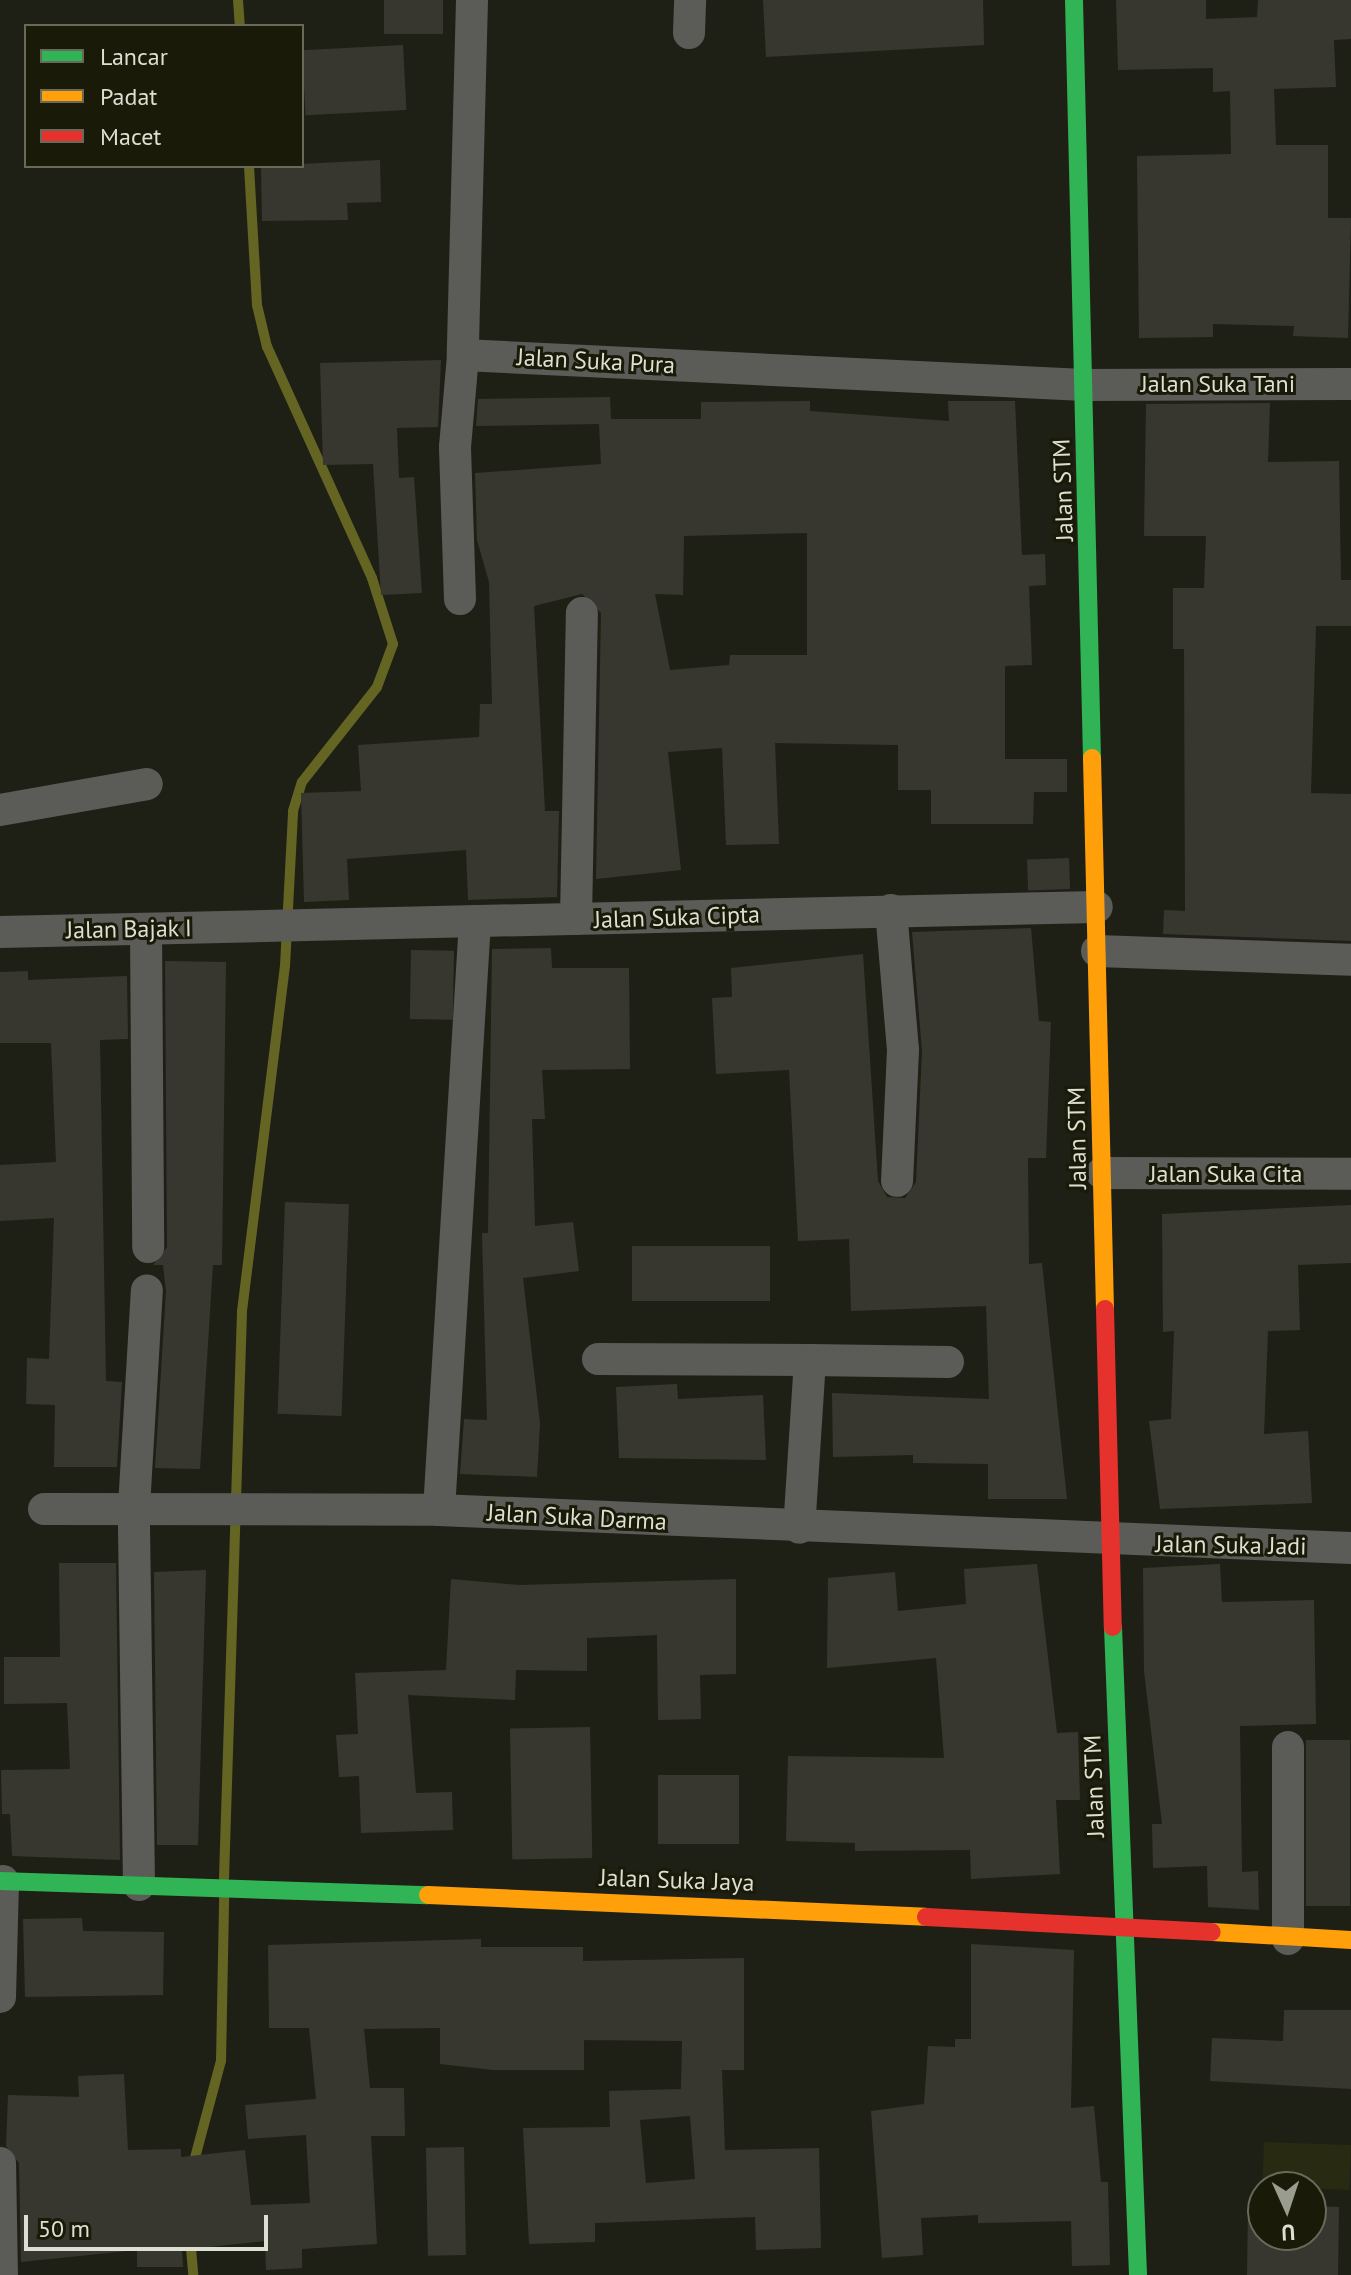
<!DOCTYPE html>
<style>
body{margin:0}
#map{position:relative;width:1351px;height:2275px;overflow:hidden;background:#1f2015;font-family:"PT Sans",sans-serif}
div>[style]{position:absolute}
.built>*{inset:0;background:#292a12;transform-origin:0 0}
.stream>*{height:10px;margin:-5px;padding:0 5px;transform-origin:5px;border-radius:5px;background:#646522}
.building>*{inset:0;background:#37372f;transform-origin:0 0}
.street>*{height:32px;margin:-16px;padding:0 16px;transform-origin:16px;border-radius:16px;background:#5b5c57}
.fast>*{height:18px;margin:-9px;padding:0 9px;transform-origin:9px;border-radius:9px;background:#30b455}
.slow>*{height:18px;margin:-9px;padding:0 9px;transform-origin:9px;border-radius:9px;background:#ff9f0a}
.jam>*{height:18px;margin:-9px;padding:0 9px;transform-origin:9px;border-radius:9px;background:#e5322d}
span{translate:-50% -50%;white-space:nowrap;text-align:center;line-height:1.15;-webkit-text-stroke:6px #1a1a08;paint-order:stroke}
.street-label{font-size:24px;color:#dedfd3}
.legend{position:absolute;left:24px;top:24px;width:280px;height:144px;box-sizing:border-box;background:#1a1a08;border:2px solid #686959;margin:0;padding:10px 14px;list-style:none;font-size:24px;color:#dedfd3}
.legend li{display:flex;align-items:center;gap:16px;height:40px}
.legend b{width:40px;border:2px solid #686959}
.north{position:absolute;left:1247px;top:2171px;width:80px;height:80px;box-sizing:border-box;background:#1a1a08;border:2px solid #686959;border-radius:50%;rotate:177deg;font-size:22px;font-weight:700;line-height:32px;text-align:center;color:#dedfd3}
.north::after{content:'';display:block;margin:auto;width:28px;height:36px;background:#9b9c90;clip-path:polygon(50% 0,100% 100%,50% 72%,0 100%)}
.scale{position:absolute;left:24px;top:2215px;width:244px;height:36px;box-sizing:border-box;border:4px solid #dedfd3;border-top:0;padding-left:10px;font-size:24px;line-height:28px;white-space:nowrap;color:#dedfd3;-webkit-text-stroke:6px #1a1a08;paint-order:stroke}
</style>
<div id="map">
<div class="built">
<div style="left:1264px;top:2142px;width:87px;height:45px;rotate:2deg"></div>
</div>
<div class="stream">
<div style="left:238px;top:0;width:26px;rotate:86deg"></div>
<div style="left:224px;top:1878px;width:567px;rotate:-88.18deg"></div>
<div style="left:242px;top:1311px;width:348px;rotate:-82.9deg"></div>
<div style="left:285px;top:966px;width:155px;rotate:-87deg"></div>
<div style="left:293px;top:811px;width:30px;rotate:-73deg"></div>
<div style="left:302px;top:782px;width:121px;rotate:-51.7deg"></div>
<div style="left:377px;top:687px;width:46px;rotate:-69.6deg"></div>
<div style="left:393px;top:644px;width:69px;rotate:-107.7deg"></div>
<div style="left:372px;top:578px;width:254px;rotate:-114.4deg"></div>
<div style="left:267px;top:347px;width:43px;rotate:-103.4deg"></div>
<div style="left:257px;top:305px;width:139px;rotate:-93.3deg"></div>
<div style="left:192px;top:2169px;width:112px;rotate:-75deg"></div>
<div style="left:221px;top:2061px;width:163px;rotate:-88.9deg"></div>
<div style="left:190px;top:2237px;width:38px;rotate:85deg"></div>
</div>
<div class="building">
<div style="left:384px;top:0;width:59px;height:34px"></div>
<div style="clip-path:polygon(763px 0,983px 0,984px 45px,766px 57px)"></div>
<div style="clip-path:polygon(1116px 0,1206px 0,1206px 19px,1257px 17px,1258px 0,1351px 0,1351px 39px,1334px 40px,1336px 87px,1274px 89px,1276px 145px,1328px 145px,1328px 218px,1351px 218px,1348px 338px,1293px 336px,1294px 326px,1213px 324px,1213px 337px,1139px 338px,1137px 156px,1231px 154px,1230px 91px,1213px 92px,1213px 68px,1118px 70px)"></div>
<div style="left:403px;top:45px;width:65px;height:101px;rotate:87deg"></div>
<div style="clip-path:polygon(380px 160px,381px 202px,347px 203px,348px 220px,262px 221px,261px 166px)"></div>
<div style="clip-path:polygon(441px 360px,438px 427px,397px 428px,399px 478px,414px 477px,422px 593px,381px 595px,373px 464px,323px 465px,320px 363px)"></div>
<div style="clip-path:polygon(evenodd,610px 397px,611px 419px,701px 419px,701px 402px,810px 401px,810px 411px,949px 421px,948px 401px,1015px 401px,1022px 555px,1045px 554px,1046px 585px,1029px 586px,1032px 665px,1005px 666px,1005px 759px,1067px 759px,1067px 792px,1034px 792px,1033px 824px,931px 824px,931px 790px,898px 790px,898px 745px,775px 743px,779px 844px,726px 845px,722px 748px,668px 752px,681px 870px,596px 879px,601px 613px,582px 594px,534px 606px,545px 811px,559px 811px,557px 897px,468px 900px,466px 850px,347px 859px,349px 900px,304px 902px,301px 793px,361px 791px,358px 745px,479px 737px,480px 704px,492px 704px,489px 582px,477px 540px,475px 473px,601px 464px,599px 424px,476px 426px,478px 399px,610px 397px,807px 533px,807px 655px,730px 655px,729px 665px,670px 670px,655px 594px,683px 595px,684px 536px,807px 533px)"></div>
<div style="clip-path:polygon(1270px 403px,1268px 462px,1339px 461px,1341px 580px,1351px 580px,1351px 626px,1316px 626px,1311px 793px,1351px 794px,1351px 941px,1163px 934px,1164px 910px,1185px 911px,1184px 649px,1173px 649px,1173px 588px,1204px 588px,1206px 536px,1144px 536px,1146px 404px)"></div>
<div style="left:1069px;top:858px;width:31px;height:42px;rotate:88deg"></div>
<div style="clip-path:polygon(1031px 928px,1039px 1021px,1051px 1022px,1046px 1158px,1028px 1158px,1029px 1264px,1042px 1263px,1067px 1499px,988px 1499px,988px 1464px,913px 1463px,913px 1455px,833px 1457px,832px 1393px,989px 1399px,986px 1306px,851px 1311px,849px 1239px,798px 1241px,789px 1070px,716px 1074px,712px 998px,732px 997px,731px 968px,863px 954px,878px 1181px,887px 1197px,905px 1198px,916px 1182px,922px 1051px,912px 932px)"></div>
<div style="clip-path:polygon(551px 948px,552px 968px,629px 968px,630px 1069px,542px 1070px,545px 1119px,532px 1119px,535px 1226px,573px 1222px,579px 1271px,523px 1278px,540px 1423px,537px 1477px,460px 1474px,464px 1419px,487px 1420px,482px 1233px,488px 1233px,492px 949px)"></div>
<div style="left:411px;top:950px;width:43px;height:69px;rotate:1deg"></div>
<div style="clip-path:polygon(165px 961px,226px 962px,222px 1265px,213px 1265px,200px 1469px,155px 1468px,166px 1291px,163px 1265px,153px 1265px,167px 1247px)"></div>
<div style="clip-path:polygon(28px 971px,28px 980px,127px 976px,128px 1039px,100px 1040px,106px 1381px,122px 1382px,117px 1467px,54px 1467px,55px 1405px,26px 1404px,27px 1358px,49px 1359px,54px 1218px,0 1221px,0 1165px,56px 1162px,51px 1043px,0 1043px,0 972px)"></div>
<div style="left:285px;top:1202px;width:64px;height:212px;rotate:2deg"></div>
<div style="clip-path:polygon(1351px 1205px,1351px 1263px,1298px 1265px,1300px 1330px,1268px 1331px,1264px 1434px,1308px 1431px,1312px 1503px,1160px 1509px,1149px 1421px,1171px 1419px,1174px 1331px,1163px 1332px,1162px 1214px)"></div>
<div style="left:632px;top:1246px;width:138px;height:55px"></div>
<div style="clip-path:polygon(677px 1384px,678px 1399px,763px 1395px,766px 1460px,619px 1458px,616px 1387px)"></div>
<div style="clip-path:polygon(59px 1563px,116px 1563px,120px 1860px,12px 1856px,10px 1814px,2px 1814px,1px 1770px,70px 1769px,67px 1703px,4px 1704px,4px 1657px,60px 1657px)"></div>
<div style="clip-path:polygon(1037px 1564px,1057px 1733px,1078px 1732px,1080px 1800px,1056px 1800px,1060px 1874px,971px 1879px,970px 1850px,855px 1851px,855px 1843px,786px 1841px,788px 1756px,944px 1758px,936px 1658px,827px 1668px,828px 1578px,895px 1572px,898px 1611px,966px 1604px,964px 1569px)"></div>
<div style="clip-path:polygon(1220px 1564px,1222px 1602px,1314px 1600px,1316px 1724px,1240px 1726px,1242px 1872px,1258px 1871px,1259px 1910px,1208px 1907px,1207px 1866px,1153px 1868px,1152px 1824px,1162px 1824px,1144px 1671px,1143px 1568px)"></div>
<div style="clip-path:polygon(206px 1570px,198px 1845px,157px 1845px,154px 1572px)"></div>
<div style="clip-path:polygon(451px 1579px,520px 1585px,736px 1579px,736px 1674px,700px 1675px,701px 1719px,658px 1720px,657px 1635px,587px 1638px,587px 1671px,516px 1670px,515px 1700px,408px 1695px,416px 1793px,452px 1792px,453px 1830px,361px 1833px,359px 1776px,339px 1777px,336px 1735px,358px 1734px,355px 1673px,446px 1670px)"></div>
<div style="left:590px;top:1727px;width:131px;height:80px;rotate:89deg"></div>
<div style="left:1350px;top:1740px;width:166px;height:44px;rotate:90deg"></div>
<div style="left:739px;top:1775px;width:69px;height:81px;rotate:90deg"></div>
<div style="clip-path:polygon(82px 1918px,83px 1931px,164px 1932px,163px 1995px,25px 1997px,23px 1919px)"></div>
<div style="clip-path:polygon(evenodd,481px 1939px,481px 1947px,583px 1947px,583px 1961px,744px 1958px,744px 2070px,722px 2070px,725px 2150px,819px 2148px,821px 2248px,756px 2250px,755px 2217px,595px 2223px,595px 2242px,529px 2244px,523px 2128px,610px 2127px,609px 2091px,681px 2089px,682px 2041px,584px 2040px,584px 2070px,493px 2070px,440px 2064px,440px 2028px,364px 2029px,370px 2088px,404px 2088px,405px 2136px,371px 2136px,377px 2244px,302px 2249px,302px 2268px,266px 2270px,265px 2241px,182px 2250px,183px 2267px,137px 2267px,137px 2250px,21px 2262px,19px 2163px,6px 2146px,8px 2095px,79px 2097px,78px 2076px,124px 2074px,128px 2150px,181px 2149px,181px 2157px,245px 2150px,251px 2205px,310px 2203px,306px 2135px,248px 2139px,245px 2105px,316px 2099px,309px 2028px,269px 2028px,268px 1945px,481px 1939px,690px 2116px,695px 2179px,646px 2183px,640px 2120px,690px 2116px)"></div>
<div style="clip-path:polygon(971px 1944px,1074px 1950px,1071px 2108px,1094px 2106px,1101px 2182px,1108px 2182px,1110px 2265px,1072px 2266px,1071px 2221px,978px 2223px,978px 2215px,921px 2218px,923px 2255px,882px 2258px,871px 2111px,924px 2104px,928px 2046px,955px 2047px,955px 2039px,971px 2039px)"></div>
<div style="clip-path:polygon(1284px 2010px,1351px 2010px,1351px 2089px,1210px 2081px,1212px 2038px,1283px 2041px)"></div>
<div style="left:464px;top:2147px;width:108px;height:38px;rotate:89deg"></div>
<div style="clip-path:polygon(1248px 2206px,1263px 2206px,1263px 2235px,1311px 2235px,1311px 2206px,1339px 2207px,1338px 2275px,1247px 2275px)"></div>
</div>
<div class="street">
<div style="left:472px;top:0;width:355px;rotate:91.5deg"></div>
<div style="left:463px;top:355px;width:622px;rotate:2.77deg"></div>
<div style="left:1084px;top:385px;width:267px;rotate:-0.2deg"></div>
<div style="left:689px;top:33px;width:33px;rotate:-88deg"></div>
<div style="left:460px;top:599px;width:152px;rotate:-91.9deg"></div>
<div style="left:455px;top:447px;width:92px;rotate:-85deg"></div>
<div style="left:0;top:810px;width:149px;rotate:-10deg"></div>
<div style="left:891px;top:910px;width:141px;rotate:85.1deg"></div>
<div style="left:903px;top:1050px;width:131px;rotate:92.6deg"></div>
<div style="left:576px;top:919px;width:306px;rotate:-88.9deg"></div>
<div style="left:146px;top:929px;width:318px;rotate:89.6deg"></div>
<div style="left:0;top:932px;width:1097px;rotate:-1.31deg"></div>
<div style="left:1097px;top:951px;width:254px;rotate:2deg"></div>
<div style="left:1102px;top:1173px;width:249px;rotate:0.2deg"></div>
<div style="left:598px;top:1359px;width:212px;rotate:0.3deg"></div>
<div style="left:810px;top:1360px;width:168px;rotate:93.7deg"></div>
<div style="left:810px;top:1360px;width:138px;rotate:0.8deg"></div>
<div style="left:44px;top:1509px;width:395px;rotate:0.1deg"></div>
<div style="left:439px;top:1510px;width:913px;rotate:2.39deg"></div>
<div style="left:439px;top:1510px;width:590px;rotate:-86.5deg"></div>
<div style="left:139px;top:1885px;width:378px;rotate:-90.8deg"></div>
<div style="left:134px;top:1507px;width:217px;rotate:-86.6deg"></div>
<div style="left:1288px;top:1939px;width:192px;rotate:-90deg"></div>
<div style="left:0;top:1997px;width:116px;rotate:-88.5deg"></div>
<div style="left:0;top:2163px;width:112px;rotate:89deg"></div>
</div>
<div class="fast">
<div style="left:1074px;top:0;width:758px;rotate:88.64deg"></div>
<div style="left:1113px;top:1627px;width:648px;rotate:87.79deg"></div>
<div style="left:0;top:1881px;width:428px;rotate:1.9deg"></div>
</div>
<div class="slow">
<div style="left:1092px;top:758px;width:551px;rotate:88.65deg"></div>
<div style="left:428px;top:1895px;width:498px;rotate:2.5deg"></div>
<div style="left:1212px;top:1932px;width:139px;rotate:3.3deg"></div>
</div>
<div class="jam">
<div style="left:1105px;top:1309px;width:318px;rotate:88.6deg"></div>
<div style="left:926px;top:1917px;width:286px;rotate:3deg"></div>
</div>
<div class="street-label">
<span style="left:596px;top:361px;rotate:3deg">Jalan Suka Pura</span>
<span style="left:1218px;top:384px">Jalan Suka Tani</span>
<span style="left:1063px;top:490px;rotate:-92deg">Jalan STM</span>
<span style="left:677px;top:917px;rotate:-2deg">Jalan Suka Cipta</span>
<span style="left:129px;top:929px;rotate:-1deg">Jalan Bajak I</span>
<span style="left:1077px;top:1138px;rotate:-91deg">Jalan STM</span>
<span style="left:1226px;top:1174px">Jalan Suka Cita</span>
<span style="left:577px;top:1517px;rotate:3deg">Jalan Suka Darma</span>
<span style="left:1231px;top:1545px;rotate:1deg">Jalan Suka Jadi</span>
<span style="left:1094px;top:1786px;rotate:-92deg">Jalan STM</span>
<span style="left:677px;top:1880px;rotate:2deg">Jalan Suka Jaya</span>
</div>
<ul class="legend">
<li><b style="height:10px;background:#30b455"></b>Lancar</li>
<li><b style="height:10px;background:#ff9f0a"></b>Padat</li>
<li><b style="height:10px;background:#e5322d"></b>Macet</li>
</ul>
<div class="north">U</div>
<div class="scale">50 m</div>
</div>
